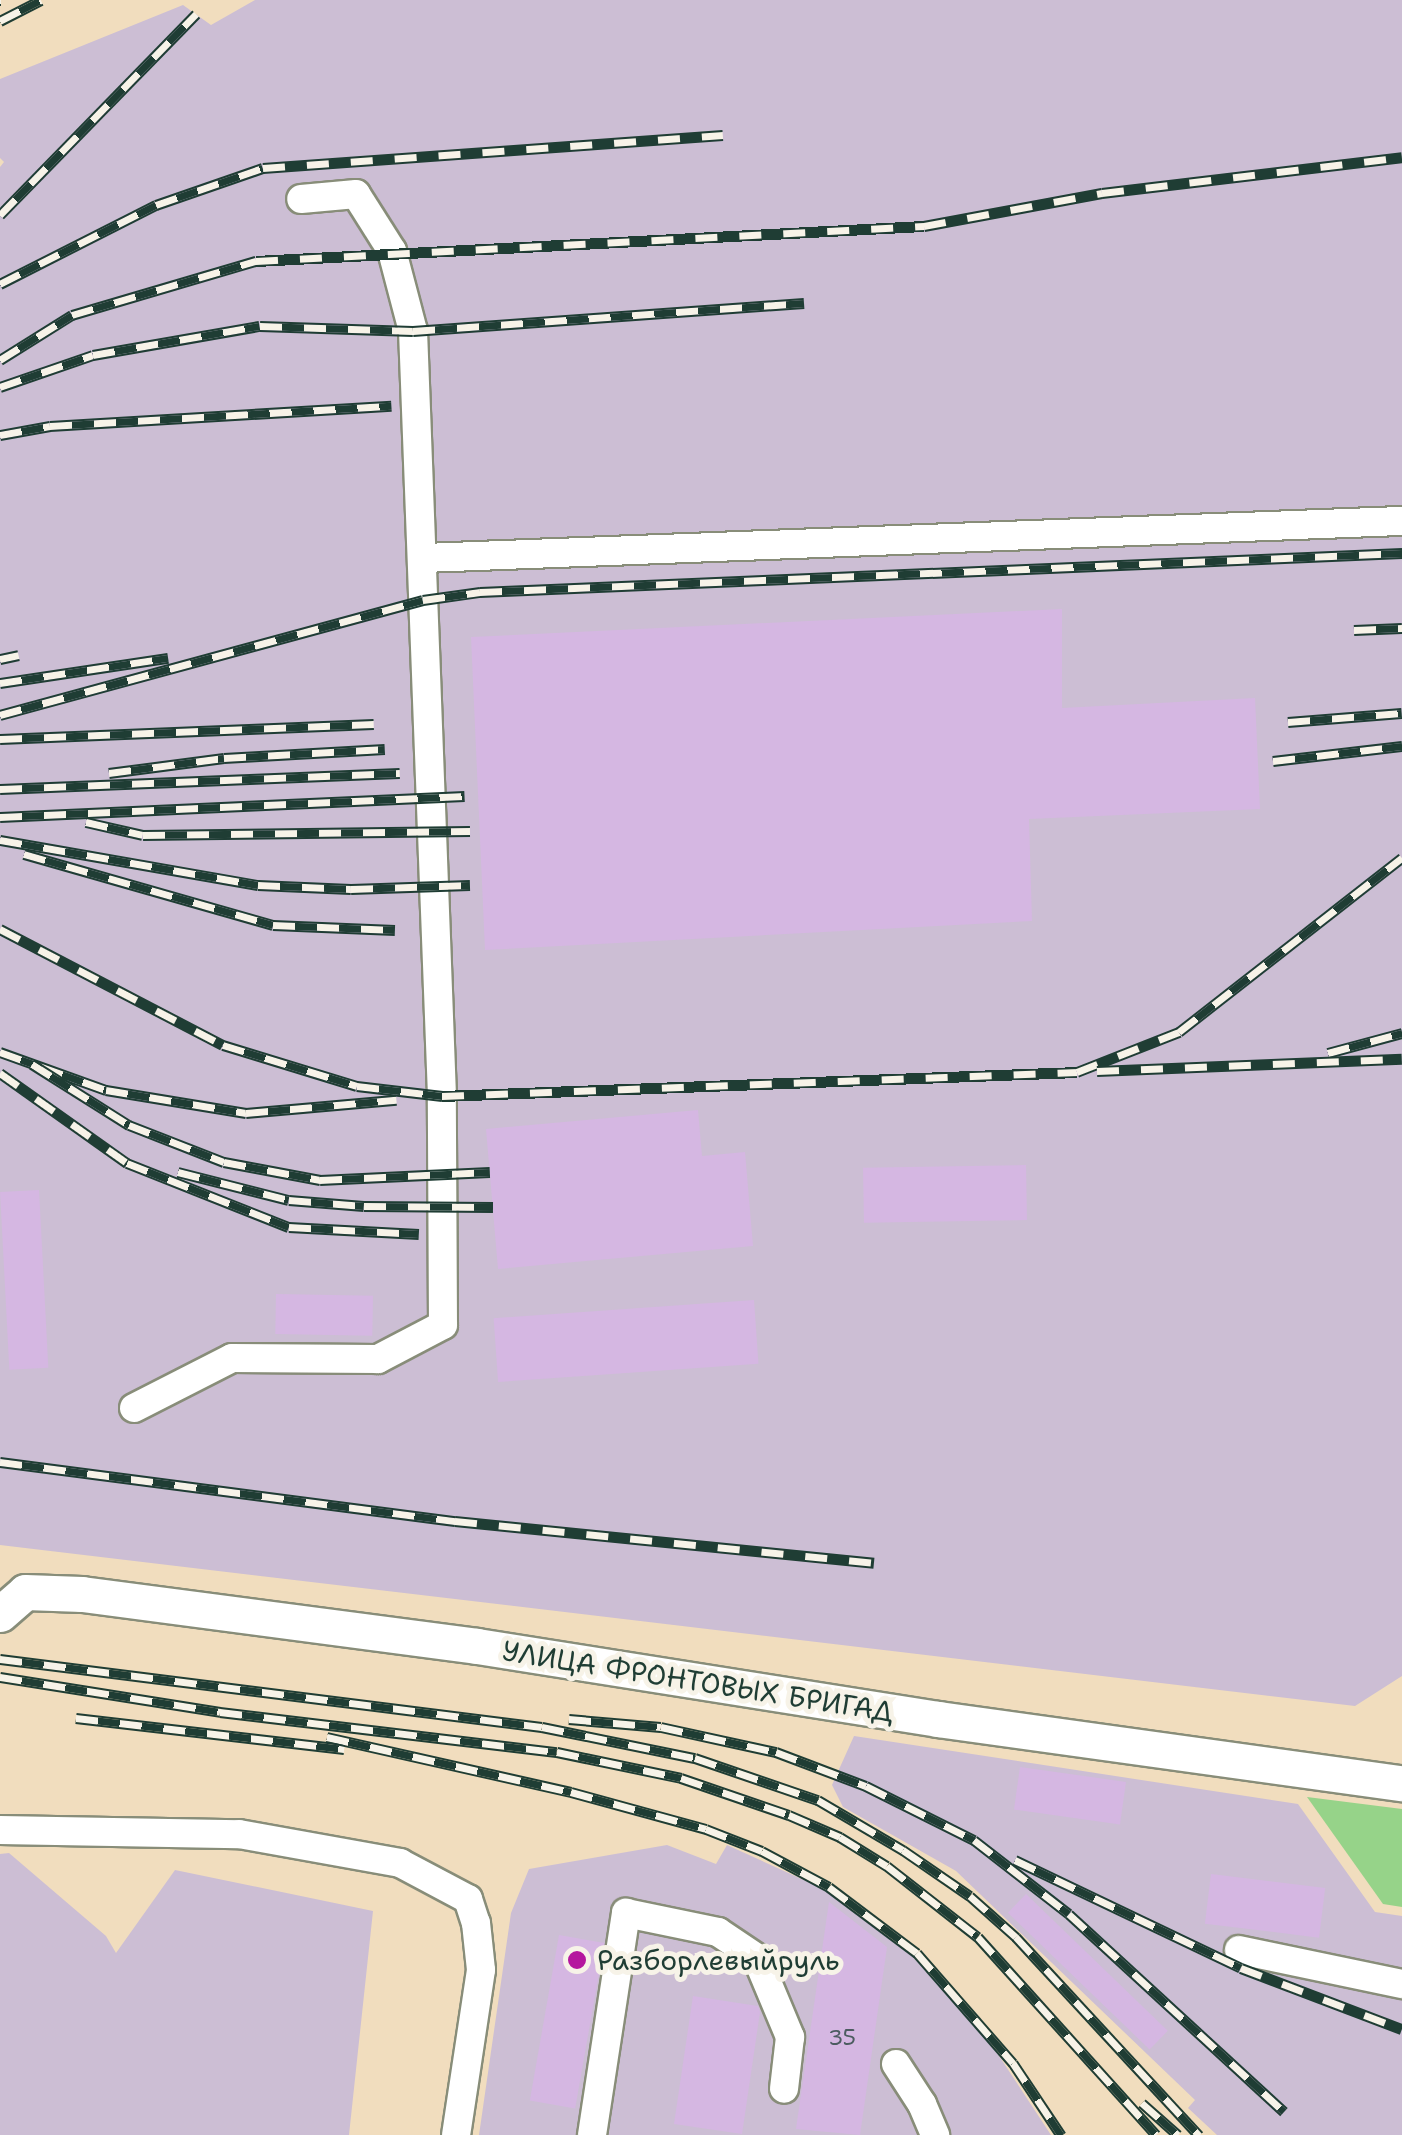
<!DOCTYPE html>
<meta charset="utf-8">
<style>
body{margin:0}
#map{position:relative;width:1402px;height:2135px;overflow:hidden;background:#f1ddbe;font-family:"Shantell Sans",sans-serif}
div>[style]{position:absolute}
.industrial>*{inset:0;background:#ccbed4}
.green>*{inset:0;background:#96d389}
.building>*{inset:0;background:#d5b7e2;transform-origin:0 0}
.roads{filter:drop-shadow(2px 0 #888d79) drop-shadow(-2px 0 #888d79) drop-shadow(0 2px #888d79) drop-shadow(0 -2px #888d79)}
.minor>*{height:28px;margin:-14px;padding:0 14px;transform-origin:14px;border-radius:14px;background:#fff}
.major>*{height:35px;margin:-17.5px;padding:0 17.5px;transform-origin:17.5px;border-radius:17.5px;background:#fff}
.rail>*{height:11px;margin-top:-5.5px;transform-origin:0;background:repeating-linear-gradient(90deg,#f7f3e8 0 22px,#1f3d34 0 44px);box-sizing:border-box;border-block:2px solid #1f3d34}
.dots>*{width:28px;height:28px;translate:-50% -50%;box-sizing:border-box;border:5px solid #f7f3e8;border-radius:50%}
span{translate:-50% -50%;white-space:nowrap;text-align:center;line-height:1.15;-webkit-text-stroke:10px #f7f3e8;paint-order:stroke}
.number-label{font-size:22px;color:#4c5c60}
.number-label span{-webkit-text-stroke-width:0}
.street-label{font-size:28px;color:#1f3d34}
.poi-label{font-size:28px;color:#1f3d34}
.left{translate:0 -50%;text-align:left}
</style>
<div id="map">
<div class="industrial">
<div style="clip-path:polygon(255px 0,1402px 0,1402px 1676px,1355px 1706px,0 1545px,0 167px,4px 162px,0 158px,0 79px,183px 5px,211px 25px)"></div>
<div style="clip-path:polygon(854px 1736px,1298px 1804px,1375px 1912px,1402px 1916px,1402px 2135px,1217px 2135px,1188px 2108px,1195px 2100px,956px 1871px,843px 1807px,832px 1785px)"></div>
<div style="clip-path:polygon(667px 1845px,716px 1864px,727px 1845px,826px 1890px,910px 1954px,976px 2021px,1051px 2135px,479px 2135px,511px 1913px,529px 1869px)"></div>
<div style="clip-path:polygon(9px 1853px,106px 1936px,116px 1953px,175px 1870px,373px 1911px,349px 2135px,0 2135px,0 1854px)"></div>
</div>
<div class="green">
<div style="clip-path:polygon(1307px 1797px,1402px 1809px,1402px 1907px,1383px 1904px)"></div>
</div>
<div class="building">
<div style="clip-path:polygon(1062px 609px,1062px 708px,1255px 698px,1260px 809px,1029px 819px,1032px 921px,485px 950px,471px 637px)"></div>
<div style="clip-path:polygon(698px 1110px,702px 1156px,745px 1152px,753px 1246px,498px 1269px,486px 1129px)"></div>
<div style="left:1026px;top:1165px;width:55px;height:163px;rotate:89deg"></div>
<div style="left:39px;top:1190px;width:178px;height:39px;rotate:87deg"></div>
<div style="left:276px;top:1294px;width:97px;height:40px;rotate:1deg"></div>
<div style="left:754px;top:1300px;width:64px;height:261px;rotate:86deg"></div>
<div style="left:1020px;top:1767px;width:107px;height:43px;rotate:8deg"></div>
<div style="left:1211px;top:1874px;width:115px;height:50px;rotate:7deg"></div>
<div style="left:1026px;top:1894px;width:197px;height:26px;rotate:44deg"></div>
<div style="clip-path:polygon(829px 1902px,887px 1947px,860px 2135px,796px 2129px)"></div>
<div style="left:559px;top:1935px;width:46px;height:168px;rotate:10deg"></div>
<div style="clip-path:polygon(693px 1996px,758px 2006px,760px 2012px,742px 2134px,674px 2124px)"></div>
</div>
<div class="roads">
<div class="minor">
<div style="left:424px;top:558px;width:979px;rotate:-2.17deg"></div>
<div style="left:134px;top:1408px;width:110px;rotate:-27deg"></div>
<div style="left:232px;top:1358px;width:146px;rotate:0.4deg"></div>
<div style="left:378px;top:1359px;width:73px;rotate:-27.6deg"></div>
<div style="left:443px;top:1325px;width:229px;rotate:-90.3deg"></div>
<div style="left:442px;top:1096px;width:766px;rotate:-92.17deg"></div>
<div style="left:413px;top:331px;width:83px;rotate:-104.7deg"></div>
<div style="left:392px;top:251px;width:67px;rotate:-122.3deg"></div>
<div style="left:356px;top:194px;width:55px;rotate:174.8deg"></div>
<div style="left:0;top:1830px;width:239px;rotate:1deg"></div>
<div style="left:239px;top:1834px;width:164px;rotate:10.2deg"></div>
<div style="left:400px;top:1863px;width:77px;rotate:27.9deg"></div>
<div style="left:468px;top:1899px;width:25px;rotate:72deg"></div>
<div style="left:476px;top:1923px;width:47px;rotate:83.9deg"></div>
<div style="left:481px;top:1970px;width:167px;rotate:98.6deg"></div>
<div style="left:1239px;top:1950px;width:167px;rotate:11.8deg"></div>
<div style="left:896px;top:2064px;width:48px;rotate:57deg"></div>
<div style="left:922px;top:2104px;width:34px;rotate:67deg"></div>
<div style="left:592px;top:2135px;width:225px;rotate:-81.3deg"></div>
<div style="left:626px;top:1913px;width:94px;rotate:11.7deg"></div>
<div style="left:718px;top:1932px;width:47px;rotate:33.7deg"></div>
<div style="left:757px;top:1958px;width:86px;rotate:67.3deg"></div>
<div style="left:790px;top:2037px;width:52px;rotate:96.6deg"></div>
</div>
<div class="major">
<div style="left:0;top:1614px;width:33px;rotate:-41deg"></div>
<div style="left:25px;top:1592px;width:57px;rotate:2deg"></div>
<div style="left:82px;top:1594px;width:398px;rotate:7.5deg"></div>
<div style="left:477px;top:1646px;width:467px;rotate:9deg"></div>
<div style="left:938px;top:1719px;width:468px;rotate:7.9deg"></div>
</div>
</div>
<div class="rail">
<div style="left:0;top:0;width:1px"></div>
<div style="left:0;top:21px;width:46px;rotate:-27.1deg"></div>
<div style="left:0;top:215px;width:281px;rotate:-45.7deg"></div>
<div style="left:0;top:284px;width:175px;rotate:-26.9deg"></div>
<div style="left:156px;top:205px;width:113px;rotate:-19.1deg"></div>
<div style="left:263px;top:168px;width:461px;rotate:-4.1deg"></div>
<div style="left:0;top:360px;width:85px;rotate:-32deg"></div>
<div style="left:72px;top:315px;width:192px;rotate:-16.4deg"></div>
<div style="left:256px;top:261px;width:669px;rotate:-3deg"></div>
<div style="left:924px;top:226px;width:181px;rotate:-10.5deg"></div>
<div style="left:1102px;top:193px;width:302px;rotate:-6.8deg"></div>
<div style="left:0;top:387px;width:98px;rotate:-19deg"></div>
<div style="left:93px;top:355px;width:169px;rotate:-9.9deg"></div>
<div style="left:260px;top:326px;width:153px;rotate:1.9deg"></div>
<div style="left:413px;top:331px;width:392px;rotate:-4.1deg"></div>
<div style="left:0;top:435px;width:51px;rotate:-10.2deg"></div>
<div style="left:50px;top:426px;width:342px;rotate:-3.4deg"></div>
<div style="left:1354px;top:630px;width:48px;rotate:-2.4deg"></div>
<div style="left:0;top:659px;width:19px;rotate:-12deg"></div>
<div style="left:0;top:683px;width:170px;rotate:-8.5deg"></div>
<div style="left:0;top:715px;width:438px;rotate:-15.2deg"></div>
<div style="left:423px;top:600px;width:58px;rotate:-8deg"></div>
<div style="left:480px;top:592px;width:923px;rotate:-2.42deg"></div>
<div style="left:1288px;top:722px;width:114px;rotate:-4.5deg"></div>
<div style="left:0;top:739px;width:374px;rotate:-2.3deg"></div>
<div style="left:1273px;top:761px;width:130px;rotate:-6.6deg"></div>
<div style="left:109px;top:773px;width:116px;rotate:-7.4deg"></div>
<div style="left:224px;top:758px;width:161px;rotate:-3.2deg"></div>
<div style="left:0;top:789px;width:400px;rotate:-2.3deg"></div>
<div style="left:0;top:817px;width:465px;rotate:-2.6deg"></div>
<div style="left:86px;top:822px;width:58px;rotate:12.8deg"></div>
<div style="left:143px;top:835px;width:327px;rotate:-0.7deg"></div>
<div style="left:0;top:840px;width:262px;rotate:9.9deg"></div>
<div style="left:258px;top:885px;width:93px;rotate:2.5deg"></div>
<div style="left:351px;top:889px;width:119px;rotate:-1.9deg"></div>
<div style="left:24px;top:854px;width:259px;rotate:15.9deg"></div>
<div style="left:273px;top:925px;width:122px;rotate:2.3deg"></div>
<div style="left:0;top:929px;width:251px;rotate:27.5deg"></div>
<div style="left:223px;top:1045px;width:140px;rotate:17deg"></div>
<div style="left:357px;top:1086px;width:86px;rotate:6.7deg"></div>
<div style="left:442px;top:1096px;width:635px;rotate:-2.16deg"></div>
<div style="left:1077px;top:1072px;width:110px;rotate:-21.4deg"></div>
<div style="left:1179px;top:1032px;width:283px;rotate:-38deg"></div>
<div style="left:0;top:1052px;width:113px;rotate:19.7deg"></div>
<div style="left:106px;top:1090px;width:142px;rotate:9.3deg"></div>
<div style="left:246px;top:1113px;width:151px;rotate:-5deg"></div>
<div style="left:1328px;top:1053px;width:77px;rotate:-15.1deg"></div>
<div style="left:32px;top:1064px;width:115px;rotate:32.2deg"></div>
<div style="left:129px;top:1125px;width:102px;rotate:21.3deg"></div>
<div style="left:224px;top:1162px;width:98px;rotate:10.6deg"></div>
<div style="left:320px;top:1180px;width:170px;rotate:-2.7deg"></div>
<div style="left:1097px;top:1071px;width:305px;rotate:-2.3deg"></div>
<div style="left:0;top:1073px;width:156px;rotate:35.3deg"></div>
<div style="left:127px;top:1163px;width:174px;rotate:21.6deg"></div>
<div style="left:289px;top:1227px;width:130px;rotate:3.1deg"></div>
<div style="left:178px;top:1172px;width:114px;rotate:14.2deg"></div>
<div style="left:289px;top:1200px;width:75px;rotate:4.6deg"></div>
<div style="left:364px;top:1206px;width:129px;rotate:0.4deg"></div>
<div style="left:0;top:1462px;width:459px;rotate:7.4deg"></div>
<div style="left:455px;top:1521px;width:421px;rotate:5.7deg"></div>
<div style="left:0;top:1659px;width:546px;rotate:7.15deg"></div>
<div style="left:542px;top:1727px;width:156px;rotate:11.5deg"></div>
<div style="left:695px;top:1758px;width:130px;rotate:18.9deg"></div>
<div style="left:818px;top:1800px;width:99px;rotate:30.5deg"></div>
<div style="left:903px;top:1850px;width:81px;rotate:34.5deg"></div>
<div style="left:970px;top:1896px;width:62px;rotate:41.7deg"></div>
<div style="left:1016px;top:1937px;width:270px;rotate:47.3deg"></div>
<div style="left:0;top:1677px;width:223px;rotate:9deg"></div>
<div style="left:220px;top:1712px;width:339px;rotate:6.8deg"></div>
<div style="left:557px;top:1752px;width:127px;rotate:11.8deg"></div>
<div style="left:681px;top:1778px;width:114px;rotate:18.9deg"></div>
<div style="left:789px;top:1815px;width:56px;rotate:23.3deg"></div>
<div style="left:840px;top:1837px;width:55px;rotate:31.7deg"></div>
<div style="left:887px;top:1866px;width:115px;rotate:38deg"></div>
<div style="left:978px;top:1937px;width:266px;rotate:48deg"></div>
<div style="left:76px;top:1718px;width:270px;rotate:6.6deg"></div>
<div style="left:569px;top:1719px;width:92px;rotate:5deg"></div>
<div style="left:661px;top:1727px;width:118px;rotate:12.3deg"></div>
<div style="left:776px;top:1752px;width:96px;rotate:20.7deg"></div>
<div style="left:866px;top:1786px;width:121px;rotate:26.6deg"></div>
<div style="left:974px;top:1840px;width:120px;rotate:37.9deg"></div>
<div style="left:1069px;top:1914px;width:292px;rotate:42.6deg"></div>
<div style="left:327px;top:1737px;width:250px;rotate:12.7deg"></div>
<div style="left:571px;top:1792px;width:140px;rotate:15.3deg"></div>
<div style="left:706px;top:1829px;width:60px;rotate:21.4deg"></div>
<div style="left:762px;top:1851px;width:76px;rotate:28.2deg"></div>
<div style="left:829px;top:1887px;width:110px;rotate:36.9deg"></div>
<div style="left:917px;top:1953px;width:146px;rotate:48.9deg"></div>
<div style="left:1013px;top:2063px;width:87px;rotate:56.3deg"></div>
<div style="left:1015px;top:1860px;width:250px;rotate:25.5deg"></div>
<div style="left:1241px;top:1968px;width:172px;rotate:20.8deg"></div>
<div style="left:1142px;top:2103px;width:48px;rotate:41.6deg"></div>
</div>
<div class="dots">
<div style="left:577px;top:1960px;background:#b5179e"></div>
</div>
<div class="number-label">
<span style="left:842px;top:2038px">35</span>
</div>
<div class="street-label">
<span style="left:698px;top:1681px;rotate:9deg">УЛИЦА ФРОНТОВЫХ БРИГАД</span>
</div>
<div class="poi-label">
<span class="left" style="left:597px;top:1960px">Разборлевыйруль</span>
</div>
</div>
